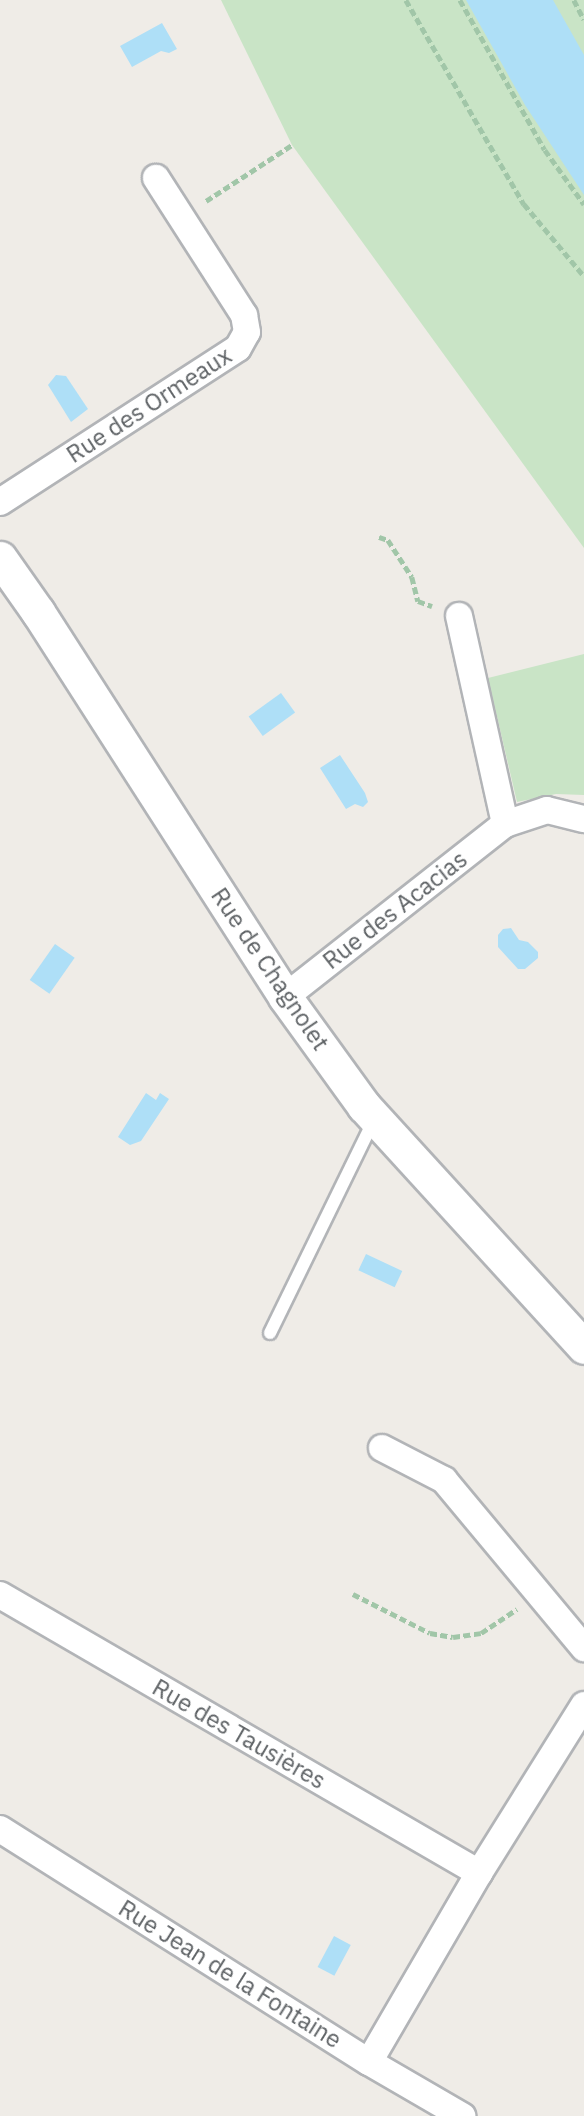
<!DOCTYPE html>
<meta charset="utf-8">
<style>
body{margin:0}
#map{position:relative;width:584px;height:2116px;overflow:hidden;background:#efece7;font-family:"IBM Plex Sans",sans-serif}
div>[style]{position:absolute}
.green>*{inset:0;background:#c9e4c6}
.water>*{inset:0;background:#aedff7;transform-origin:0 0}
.path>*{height:4.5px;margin-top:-2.25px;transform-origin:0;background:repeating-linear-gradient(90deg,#a1c6a8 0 7px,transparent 0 10.5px)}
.roads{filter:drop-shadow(2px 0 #b2b4b7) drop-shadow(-2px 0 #b2b4b7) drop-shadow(0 2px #b2b4b7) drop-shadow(0 -2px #b2b4b7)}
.service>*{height:12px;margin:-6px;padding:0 6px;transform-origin:6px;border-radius:6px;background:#fff}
.minor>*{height:26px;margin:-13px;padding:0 13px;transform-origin:13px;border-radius:13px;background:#fff}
.tertiary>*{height:33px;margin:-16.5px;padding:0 16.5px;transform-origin:16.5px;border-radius:16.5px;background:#fff}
span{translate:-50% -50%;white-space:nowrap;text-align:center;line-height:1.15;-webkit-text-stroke:5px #fff;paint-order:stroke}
.street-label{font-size:24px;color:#5e6265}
</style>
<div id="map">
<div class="green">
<div style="clip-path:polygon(221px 0,584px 0,584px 548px,292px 145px)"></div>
<div style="clip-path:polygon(584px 654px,584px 795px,556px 794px,517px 802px,488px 678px)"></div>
</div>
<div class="water">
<div style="clip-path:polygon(466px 0,553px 0,584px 55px,584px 195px,525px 105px)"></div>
<div style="clip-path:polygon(162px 23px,177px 49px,169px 53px,161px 51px,132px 67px,120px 46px)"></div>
<div style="clip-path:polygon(56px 375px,66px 376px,88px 409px,71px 422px,48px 385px)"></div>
<div style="left:281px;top:693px;width:24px;height:40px;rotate:54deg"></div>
<div style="clip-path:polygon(340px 755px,365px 793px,368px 802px,363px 807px,355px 804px,346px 809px,320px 768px)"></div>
<div style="clip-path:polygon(511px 928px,519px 940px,528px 942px,538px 952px,538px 958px,525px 969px,518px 969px,498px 947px,498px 935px,503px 929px)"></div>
<div style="left:55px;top:944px;width:24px;height:44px;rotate:35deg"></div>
<div style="clip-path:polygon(146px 1093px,156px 1100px,160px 1093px,169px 1099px,141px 1141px,130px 1145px,118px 1137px)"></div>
<div style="left:366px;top:1254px;width:40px;height:18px;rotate:25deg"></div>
<div style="left:334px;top:1936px;width:19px;height:35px;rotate:28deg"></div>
</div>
<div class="path">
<div style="left:406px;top:0;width:236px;rotate:60deg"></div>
<div style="left:524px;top:204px;width:94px;rotate:50.2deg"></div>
<div style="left:460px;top:0;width:172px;rotate:60.5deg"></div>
<div style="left:545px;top:150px;width:67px;rotate:54.2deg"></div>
<div style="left:574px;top:0;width:22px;rotate:63deg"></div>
<div style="left:206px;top:201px;width:103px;rotate:-33.1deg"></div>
<div style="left:379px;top:537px;width:9px;rotate:18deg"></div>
<div style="left:388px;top:540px;width:44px;rotate:57deg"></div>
<div style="left:412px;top:577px;width:25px;rotate:76deg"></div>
<div style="left:418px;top:601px;width:15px;rotate:20deg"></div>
<div style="left:353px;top:1594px;width:86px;rotate:26.9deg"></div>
<div style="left:430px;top:1633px;width:23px;rotate:10deg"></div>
<div style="left:453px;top:1637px;width:28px;rotate:-8deg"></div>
<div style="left:481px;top:1633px;width:43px;rotate:-33.7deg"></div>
</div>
<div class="roads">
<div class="service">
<div style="left:270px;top:1333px;width:237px;rotate:-64deg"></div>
</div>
<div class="minor">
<div style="left:0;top:502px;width:283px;rotate:-32.9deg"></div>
<div style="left:238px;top:348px;width:18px;rotate:-61deg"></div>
<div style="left:247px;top:332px;width:17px;rotate:-100deg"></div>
<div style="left:244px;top:315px;width:163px;rotate:-122.7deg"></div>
<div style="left:459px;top:616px;width:213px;rotate:77.5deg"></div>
<div style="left:285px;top:997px;width:280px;rotate:-38.2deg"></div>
<div style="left:505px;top:824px;width:44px;rotate:-18.4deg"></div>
<div style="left:547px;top:810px;width:38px;rotate:14deg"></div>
<div style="left:382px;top:1448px;width:70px;rotate:27.3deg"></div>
<div style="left:444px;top:1480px;width:219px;rotate:50.2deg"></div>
<div style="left:0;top:1595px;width:554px;rotate:30.13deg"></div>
<div style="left:0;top:1829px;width:436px;rotate:32.3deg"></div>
<div style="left:369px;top:2062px;width:108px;rotate:30.1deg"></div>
<div style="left:369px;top:2062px;width:219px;rotate:-59.8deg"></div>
<div style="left:479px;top:1873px;width:198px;rotate:-58deg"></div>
</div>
<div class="tertiary">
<div style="left:0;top:558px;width:66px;rotate:54.9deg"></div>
<div style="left:38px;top:612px;width:457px;rotate:57.3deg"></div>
<div style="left:285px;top:997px;width:135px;rotate:54.1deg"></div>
<div style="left:364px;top:1106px;width:326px;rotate:47.6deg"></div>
</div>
</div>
<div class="street-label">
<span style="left:149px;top:405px;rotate:-33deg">Rue des Ormeaux</span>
<span style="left:395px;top:910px;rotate:-38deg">Rue des Acacias</span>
<span style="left:270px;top:969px;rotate:56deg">Rue de Chagnolet</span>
<span style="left:239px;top:1734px;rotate:30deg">Rue des Tausières</span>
<span style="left:230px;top:1974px;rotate:32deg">Rue Jean de la Fontaine</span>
</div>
</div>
